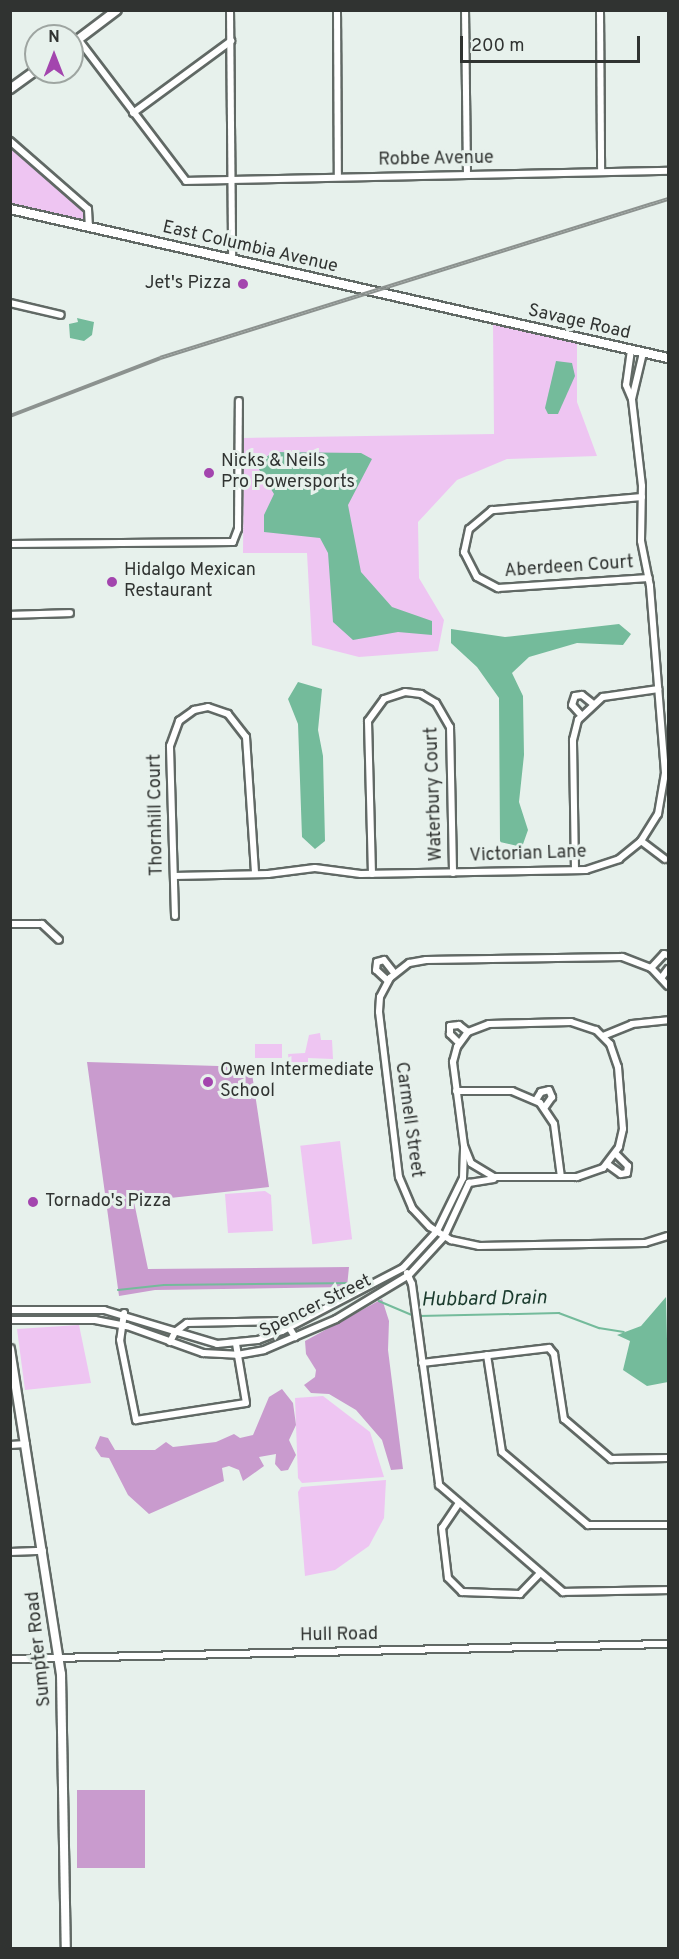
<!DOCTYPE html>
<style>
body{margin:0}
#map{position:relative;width:679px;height:1959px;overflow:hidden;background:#e7f1ec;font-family:Overpass,sans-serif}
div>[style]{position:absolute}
.green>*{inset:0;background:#eec5f2;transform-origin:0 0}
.forest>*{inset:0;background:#c99bce;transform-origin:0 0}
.water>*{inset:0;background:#74bb9b}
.stream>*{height:1.5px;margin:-0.75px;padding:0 0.75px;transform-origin:0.75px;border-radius:0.75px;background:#74bb9b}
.roads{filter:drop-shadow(2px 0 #616965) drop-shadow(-2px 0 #616965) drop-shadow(0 2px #616965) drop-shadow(0 -2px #616965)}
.minor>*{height:6px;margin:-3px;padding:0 3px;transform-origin:3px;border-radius:3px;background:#fff}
.tertiary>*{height:8px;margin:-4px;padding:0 4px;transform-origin:4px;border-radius:4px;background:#fff}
.secondary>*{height:8px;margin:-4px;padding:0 4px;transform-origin:4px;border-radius:4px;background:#fff}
.rail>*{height:4px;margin-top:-2px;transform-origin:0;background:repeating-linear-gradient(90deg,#e7f1ec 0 4.5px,#8c928f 0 9px);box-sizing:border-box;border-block:2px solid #8c928f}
.dots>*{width:16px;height:16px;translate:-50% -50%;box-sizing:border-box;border:3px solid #e7f1ec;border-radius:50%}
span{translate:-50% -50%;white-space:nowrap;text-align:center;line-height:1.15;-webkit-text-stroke:6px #e7f1ec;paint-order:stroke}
.street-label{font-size:18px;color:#303331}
.poi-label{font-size:18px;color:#303331}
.right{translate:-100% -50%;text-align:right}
.left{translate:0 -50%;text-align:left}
.water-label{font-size:20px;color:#193a2c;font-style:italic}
.frame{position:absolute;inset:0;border:12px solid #303331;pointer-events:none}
.north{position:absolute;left:24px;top:24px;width:60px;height:60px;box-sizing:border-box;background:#e7f1ec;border:2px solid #9ea5a1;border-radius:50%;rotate:0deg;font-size:16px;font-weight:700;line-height:24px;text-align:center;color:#303331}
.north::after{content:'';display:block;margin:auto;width:21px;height:27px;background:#a345ae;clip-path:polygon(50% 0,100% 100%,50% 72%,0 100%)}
.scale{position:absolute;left:460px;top:36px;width:180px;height:27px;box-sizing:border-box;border:3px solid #303331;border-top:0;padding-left:8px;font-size:18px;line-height:21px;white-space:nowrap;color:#303331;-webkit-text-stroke:4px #e7f1ec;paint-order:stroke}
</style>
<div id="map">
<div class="green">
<div style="clip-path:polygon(11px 146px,85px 212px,86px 216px,81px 220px,11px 203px)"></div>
<div style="clip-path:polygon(493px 324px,577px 343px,577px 402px,597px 456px,507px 459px,457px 480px,418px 522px,419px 578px,444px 620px,438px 651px,359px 657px,312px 645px,307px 553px,243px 553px,244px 438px,494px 434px)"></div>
<div style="clip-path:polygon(320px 1033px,321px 1040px,332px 1040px,333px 1059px,308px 1058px,308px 1062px,289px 1063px,288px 1054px,305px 1053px,309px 1035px)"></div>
<div style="left:282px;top:1044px;width:14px;height:27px;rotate:90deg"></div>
<div style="left:340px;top:1141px;width:99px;height:40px;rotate:83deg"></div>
<div style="clip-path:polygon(265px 1191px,271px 1195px,273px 1231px,228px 1233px,225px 1194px)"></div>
<div style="clip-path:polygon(79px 1325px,91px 1383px,25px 1390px,17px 1329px)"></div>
<div style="clip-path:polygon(323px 1396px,370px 1432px,384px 1477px,302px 1483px,298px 1478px,295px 1398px)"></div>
<div style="clip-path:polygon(386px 1480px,384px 1518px,369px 1546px,335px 1570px,305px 1576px,298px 1492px,301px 1487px)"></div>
</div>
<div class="forest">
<div style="clip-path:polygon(87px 1062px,251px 1067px,269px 1187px,134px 1202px,148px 1269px,349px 1267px,347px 1287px,155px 1290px,119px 1296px)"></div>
<div style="clip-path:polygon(382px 1299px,389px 1321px,388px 1350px,403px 1469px,391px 1470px,382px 1440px,356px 1410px,329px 1394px,311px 1393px,304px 1385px,315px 1377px,316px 1370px,306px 1354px,305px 1341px)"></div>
<div style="clip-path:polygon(282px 1389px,293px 1403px,296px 1425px,289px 1440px,296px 1455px,288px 1470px,281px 1471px,275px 1464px,276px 1454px,259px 1457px,264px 1466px,243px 1481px,239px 1470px,229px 1466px,222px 1468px,224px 1481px,149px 1514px,128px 1495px,109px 1458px,101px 1457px,95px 1448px,100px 1436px,108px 1438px,115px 1450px,155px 1450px,166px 1442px,173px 1447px,216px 1442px,234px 1434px,240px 1438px,253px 1435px,269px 1397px)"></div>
<div style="left:145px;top:1790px;width:78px;height:68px;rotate:90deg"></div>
</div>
<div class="water">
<div style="clip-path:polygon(77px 318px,94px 322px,92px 335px,84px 341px,70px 338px,69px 324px,78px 322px)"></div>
<div style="clip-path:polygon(556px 361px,572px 363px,575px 376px,558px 414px,548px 414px,545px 408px)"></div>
<div style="clip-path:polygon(272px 452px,361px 453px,372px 459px,348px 505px,361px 572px,392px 607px,432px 621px,432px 635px,398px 632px,353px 640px,333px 622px,328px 553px,320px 538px,264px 532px,264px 515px,274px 494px,257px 466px)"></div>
<div style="clip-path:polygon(619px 624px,631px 634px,623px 645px,577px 643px,529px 657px,512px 673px,523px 696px,524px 755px,519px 802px,528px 830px,522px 847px,500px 842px,499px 698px,477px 667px,451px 643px,451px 629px,505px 637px)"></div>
<div style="clip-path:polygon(298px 682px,322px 689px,318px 730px,323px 756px,325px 841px,315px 849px,302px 837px,298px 724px,288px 699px)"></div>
<div style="clip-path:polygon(666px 1297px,668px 1382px,647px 1386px,623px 1370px,630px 1341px,617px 1335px,641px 1326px)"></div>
</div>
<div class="stream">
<div style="left:118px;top:1290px;width:46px;rotate:-6.2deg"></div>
<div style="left:164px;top:1285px;width:194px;rotate:-0.6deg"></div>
<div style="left:379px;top:1301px;width:38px;rotate:23deg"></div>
<div style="left:419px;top:1316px;width:140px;rotate:-1.2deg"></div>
<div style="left:559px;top:1313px;width:43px;rotate:20.6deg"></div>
<div style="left:599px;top:1328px;width:25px;rotate:9deg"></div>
</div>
<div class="roads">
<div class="minor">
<div style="left:230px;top:10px;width:249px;rotate:89.5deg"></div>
<div style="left:337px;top:10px;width:167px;rotate:89.7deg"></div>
<div style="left:465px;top:10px;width:165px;rotate:89.3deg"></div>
<div style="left:600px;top:10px;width:162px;rotate:89.6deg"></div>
<div style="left:78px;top:39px;width:178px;rotate:52.7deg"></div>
<div style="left:186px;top:181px;width:482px;rotate:-1.2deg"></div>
<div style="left:133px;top:113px;width:122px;rotate:-36.3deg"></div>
<div style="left:10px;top:141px;width:103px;rotate:41.1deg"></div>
<div style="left:88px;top:209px;width:17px;rotate:87deg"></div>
<div style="left:10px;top:303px;width:52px;rotate:13.2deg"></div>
<div style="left:631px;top:350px;width:35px;rotate:98deg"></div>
<div style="left:626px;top:385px;width:15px;rotate:67deg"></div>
<div style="left:632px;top:399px;width:47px;rotate:-76.6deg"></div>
<div style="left:642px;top:497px;width:151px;rotate:175deg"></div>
<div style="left:492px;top:510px;width:30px;rotate:140deg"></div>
<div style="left:469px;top:529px;width:24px;rotate:102deg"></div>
<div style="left:464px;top:552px;width:28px;rotate:63deg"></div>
<div style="left:477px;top:577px;width:24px;rotate:28deg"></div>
<div style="left:498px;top:588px;width:151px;rotate:-3.8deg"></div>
<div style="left:10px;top:544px;width:223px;rotate:-0.5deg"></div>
<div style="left:233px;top:542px;width:14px;rotate:-69deg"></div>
<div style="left:238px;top:529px;width:128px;rotate:-89.6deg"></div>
<div style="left:10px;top:615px;width:60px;rotate:-1.9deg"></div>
<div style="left:581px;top:715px;width:13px;rotate:-132deg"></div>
<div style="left:572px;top:705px;width:9px;rotate:-72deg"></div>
<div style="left:575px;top:696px;width:7px;rotate:-8deg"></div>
<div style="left:582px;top:695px;width:13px;rotate:39deg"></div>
<div style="left:641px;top:841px;width:30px;rotate:37deg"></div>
<div style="left:575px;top:870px;width:130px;rotate:-90.9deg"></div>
<div style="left:573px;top:740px;width:21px;rotate:-76deg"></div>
<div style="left:578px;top:720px;width:34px;rotate:-43deg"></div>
<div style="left:603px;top:697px;width:56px;rotate:-8.3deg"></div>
<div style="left:372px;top:874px;width:153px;rotate:-91.5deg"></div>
<div style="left:368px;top:721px;width:27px;rotate:-54deg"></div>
<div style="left:384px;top:699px;width:22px;rotate:-18deg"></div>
<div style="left:405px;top:692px;width:16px;rotate:7deg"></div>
<div style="left:421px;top:694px;width:17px;rotate:31deg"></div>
<div style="left:436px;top:703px;width:28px;rotate:60deg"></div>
<div style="left:450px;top:727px;width:146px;rotate:88.8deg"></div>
<div style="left:174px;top:876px;width:94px;rotate:-1.2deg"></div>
<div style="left:268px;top:874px;width:47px;rotate:-7.3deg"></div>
<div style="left:315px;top:868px;width:46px;rotate:7.4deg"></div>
<div style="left:361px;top:874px;width:225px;rotate:-1deg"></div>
<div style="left:586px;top:870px;width:35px;rotate:-18deg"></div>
<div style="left:619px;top:859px;width:28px;rotate:-39deg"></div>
<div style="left:641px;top:841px;width:32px;rotate:-58deg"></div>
<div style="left:658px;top:814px;width:42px;rotate:-80.3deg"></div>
<div style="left:665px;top:773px;width:188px;rotate:-94.6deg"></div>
<div style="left:650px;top:586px;width:46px;rotate:-101.3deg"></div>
<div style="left:641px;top:541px;width:55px;rotate:-89deg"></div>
<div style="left:642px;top:486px;width:88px;rotate:-96.6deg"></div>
<div style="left:175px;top:916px;width:170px;rotate:-91.7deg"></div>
<div style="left:170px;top:746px;width:27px;rotate:-70deg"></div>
<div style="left:179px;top:721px;width:19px;rotate:-36deg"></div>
<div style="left:194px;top:710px;width:14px;rotate:-12deg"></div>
<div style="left:208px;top:707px;width:21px;rotate:19deg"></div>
<div style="left:228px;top:714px;width:29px;rotate:52deg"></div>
<div style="left:246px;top:737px;width:137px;rotate:86.2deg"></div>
<div style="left:10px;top:924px;width:32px"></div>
<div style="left:42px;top:924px;width:23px;rotate:43deg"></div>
<div style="left:651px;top:968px;width:19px;rotate:-47deg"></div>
<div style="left:664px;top:954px;width:4px;rotate:14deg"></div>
<div style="left:662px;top:977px;width:10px;rotate:-53deg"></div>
<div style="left:388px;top:981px;width:16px;rotate:-137deg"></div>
<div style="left:376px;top:970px;width:8px;rotate:-83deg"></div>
<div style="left:377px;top:962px;width:7px;rotate:-16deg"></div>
<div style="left:384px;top:960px;width:16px;rotate:52deg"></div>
<div style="left:668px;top:986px;width:25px;rotate:-133deg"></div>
<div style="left:651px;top:968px;width:31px;rotate:-159deg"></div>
<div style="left:622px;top:957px;width:196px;rotate:179.1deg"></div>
<div style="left:426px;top:960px;width:17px;rotate:170deg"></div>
<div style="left:409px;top:963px;width:24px;rotate:142deg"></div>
<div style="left:390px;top:978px;width:21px;rotate:118deg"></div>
<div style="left:380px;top:997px;width:15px;rotate:94deg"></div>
<div style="left:379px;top:1012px;width:166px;rotate:83.1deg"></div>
<div style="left:399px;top:1177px;width:34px;rotate:67deg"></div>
<div style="left:412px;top:1208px;width:26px;rotate:47deg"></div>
<div style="left:430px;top:1227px;width:25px;rotate:32deg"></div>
<div style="left:451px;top:1240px;width:29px;rotate:12deg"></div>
<div style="left:479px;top:1246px;width:166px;rotate:-1deg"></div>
<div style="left:645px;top:1243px;width:24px;rotate:-17deg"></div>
<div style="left:603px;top:1036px;width:31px;rotate:-22deg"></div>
<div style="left:632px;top:1024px;width:36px;rotate:-6deg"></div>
<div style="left:459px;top:1043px;width:13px;rotate:-135deg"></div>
<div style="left:450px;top:1034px;width:8px;rotate:-90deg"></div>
<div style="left:450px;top:1026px;width:9px;rotate:-6deg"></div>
<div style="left:459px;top:1025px;width:11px;rotate:38deg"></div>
<div style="left:456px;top:1091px;width:56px"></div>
<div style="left:512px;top:1091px;width:30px;rotate:23deg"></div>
<div style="left:540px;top:1103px;width:25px;rotate:56deg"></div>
<div style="left:554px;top:1124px;width:53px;rotate:82.5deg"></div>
<div style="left:536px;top:1100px;width:9px;rotate:-58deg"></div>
<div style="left:541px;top:1092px;width:8px;rotate:-14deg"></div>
<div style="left:549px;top:1090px;width:8px;rotate:67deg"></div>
<div style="left:552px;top:1097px;width:12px;rotate:125deg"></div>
<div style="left:607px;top:1164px;width:17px;rotate:36deg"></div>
<div style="left:621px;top:1174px;width:6px;rotate:-9deg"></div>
<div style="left:627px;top:1173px;width:7px;rotate:-82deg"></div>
<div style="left:628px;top:1166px;width:17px;rotate:-135deg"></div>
<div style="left:407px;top:1273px;width:12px;rotate:66deg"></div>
<div style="left:412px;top:1284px;width:203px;rotate:82.3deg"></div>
<div style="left:439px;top:1485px;width:164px;rotate:40.8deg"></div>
<div style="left:563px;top:1592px;width:105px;rotate:-1.1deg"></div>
<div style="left:10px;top:1310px;width:94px"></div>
<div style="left:104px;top:1310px;width:118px;rotate:16.7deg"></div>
<div style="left:217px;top:1344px;width:41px;rotate:-5.6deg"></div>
<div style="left:258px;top:1340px;width:26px;rotate:-21deg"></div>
<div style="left:282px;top:1331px;width:136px;rotate:-27.5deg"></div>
<div style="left:403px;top:1268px;width:50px;rotate:-47.4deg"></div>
<div style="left:437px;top:1231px;width:59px;rotate:-63.9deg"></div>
<div style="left:463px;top:1178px;width:32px;rotate:-88deg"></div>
<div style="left:464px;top:1146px;width:85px;rotate:-97.5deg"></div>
<div style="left:453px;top:1062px;width:16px;rotate:-75deg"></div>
<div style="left:457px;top:1047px;width:19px;rotate:-54deg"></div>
<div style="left:468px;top:1032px;width:22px;rotate:-21deg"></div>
<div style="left:489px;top:1024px;width:82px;rotate:-1.4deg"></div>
<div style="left:571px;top:1022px;width:26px;rotate:18deg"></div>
<div style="left:596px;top:1030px;width:20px;rotate:45deg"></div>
<div style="left:610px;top:1044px;width:24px;rotate:71deg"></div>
<div style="left:618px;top:1067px;width:62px;rotate:85.4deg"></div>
<div style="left:623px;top:1129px;width:18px;rotate:103deg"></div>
<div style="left:619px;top:1147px;width:26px;rotate:127deg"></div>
<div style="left:603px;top:1168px;width:28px;rotate:161deg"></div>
<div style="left:577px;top:1177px;width:83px;rotate:180deg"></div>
<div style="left:494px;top:1177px;width:27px;rotate:-149deg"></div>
<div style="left:471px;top:1163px;width:18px;rotate:-112deg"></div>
<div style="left:124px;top:1313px;width:27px;rotate:98deg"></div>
<div style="left:120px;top:1340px;width:82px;rotate:78.7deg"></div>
<div style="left:136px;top:1420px;width:111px;rotate:-8.8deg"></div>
<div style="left:246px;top:1403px;width:60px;rotate:-99.6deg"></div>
<div style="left:10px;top:1320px;width:85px"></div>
<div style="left:95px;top:1320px;width:33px;rotate:11deg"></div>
<div style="left:127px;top:1326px;width:81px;rotate:19.6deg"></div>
<div style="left:203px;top:1353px;width:34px;rotate:3deg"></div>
<div style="left:237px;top:1355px;width:27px;rotate:-10deg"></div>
<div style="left:264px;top:1350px;width:78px;rotate:-23.3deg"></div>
<div style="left:336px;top:1319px;width:85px;rotate:-31.1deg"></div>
<div style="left:409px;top:1275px;width:52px;rotate:-47.4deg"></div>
<div style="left:444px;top:1237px;width:60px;rotate:-65.2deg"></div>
<div style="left:469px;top:1183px;width:25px;rotate:-9deg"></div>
<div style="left:170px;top:1342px;width:11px;rotate:-63deg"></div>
<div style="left:175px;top:1332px;width:15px;rotate:-37deg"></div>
<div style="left:187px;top:1323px;width:98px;rotate:-1.2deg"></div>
<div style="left:285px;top:1321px;width:19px;rotate:58deg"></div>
<div style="left:487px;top:1355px;width:98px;rotate:81.2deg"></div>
<div style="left:502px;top:1452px;width:113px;rotate:40.3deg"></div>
<div style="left:588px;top:1525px;width:80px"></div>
<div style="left:422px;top:1363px;width:128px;rotate:-6.7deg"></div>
<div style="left:549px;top:1348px;width:8px;rotate:50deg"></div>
<div style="left:554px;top:1354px;width:66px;rotate:81.3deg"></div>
<div style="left:564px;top:1419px;width:62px;rotate:40.4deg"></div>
<div style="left:611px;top:1459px;width:57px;rotate:-1deg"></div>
<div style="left:10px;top:1445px;width:16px;rotate:-4deg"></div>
<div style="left:459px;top:1503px;width:30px;rotate:124deg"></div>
<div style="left:442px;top:1528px;width:50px;rotate:83.2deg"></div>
<div style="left:448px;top:1578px;width:20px;rotate:45deg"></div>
<div style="left:462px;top:1592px;width:58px;rotate:2deg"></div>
<div style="left:520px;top:1594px;width:29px;rotate:-46deg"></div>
<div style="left:10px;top:1552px;width:33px;rotate:-2deg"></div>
<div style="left:10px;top:1659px;width:658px;rotate:-1.31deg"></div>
</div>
<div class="tertiary">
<div style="left:10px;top:209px;width:675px;rotate:12.76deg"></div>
<div style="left:10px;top:1349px;width:329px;rotate:81.1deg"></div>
<div style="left:61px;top:1674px;width:274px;rotate:89deg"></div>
</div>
<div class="secondary">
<div style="left:72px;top:44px;width:56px;rotate:-37.1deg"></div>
<div style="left:10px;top:89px;width:32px;rotate:-36deg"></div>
</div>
</div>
<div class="rail">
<div style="left:10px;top:416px;width:161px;rotate:-21.1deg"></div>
<div style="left:160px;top:358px;width:532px;rotate:-17.38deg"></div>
</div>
<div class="dots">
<div style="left:243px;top:284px;background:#a345ae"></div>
<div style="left:209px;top:473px;background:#a345ae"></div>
<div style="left:112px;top:582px;background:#a345ae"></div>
<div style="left:208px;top:1082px;background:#a345ae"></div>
<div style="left:33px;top:1202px;background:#a345ae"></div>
</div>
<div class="street-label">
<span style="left:436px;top:160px;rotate:-1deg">Robbe Avenue</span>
<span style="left:250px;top:248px;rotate:13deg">East Columbia Avenue</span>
<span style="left:579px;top:323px;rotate:13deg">Savage Road</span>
<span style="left:569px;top:568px;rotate:-4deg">Aberdeen Court</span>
<span style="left:435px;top:794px;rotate:-92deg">Waterbury Court</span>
<span style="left:157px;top:815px;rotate:-91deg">Thornhill Court</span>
<span style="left:528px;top:855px;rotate:-2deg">Victorian Lane</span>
<span style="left:408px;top:1120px;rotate:82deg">Carmell Street</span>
<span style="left:316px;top:1307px;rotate:-26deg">Spencer Street</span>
<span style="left:339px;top:1636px;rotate:-1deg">Hull Road</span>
<span style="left:40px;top:1649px;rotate:-96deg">Sumpter Road</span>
</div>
<div class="poi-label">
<span class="right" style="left:231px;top:284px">Jet's Pizza</span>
<span class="left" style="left:221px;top:473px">Nicks &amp; Neils<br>Pro Powersports</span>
<span class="left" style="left:124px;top:582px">Hidalgo Mexican<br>Restaurant</span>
<span class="left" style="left:220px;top:1082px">Owen Intermediate<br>School</span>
<span class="left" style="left:45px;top:1202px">Tornado's Pizza</span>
</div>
<div class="water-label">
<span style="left:484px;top:1300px;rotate:-1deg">Hubbard Drain</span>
</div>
<div class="frame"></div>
<div class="north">N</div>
<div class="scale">200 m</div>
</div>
